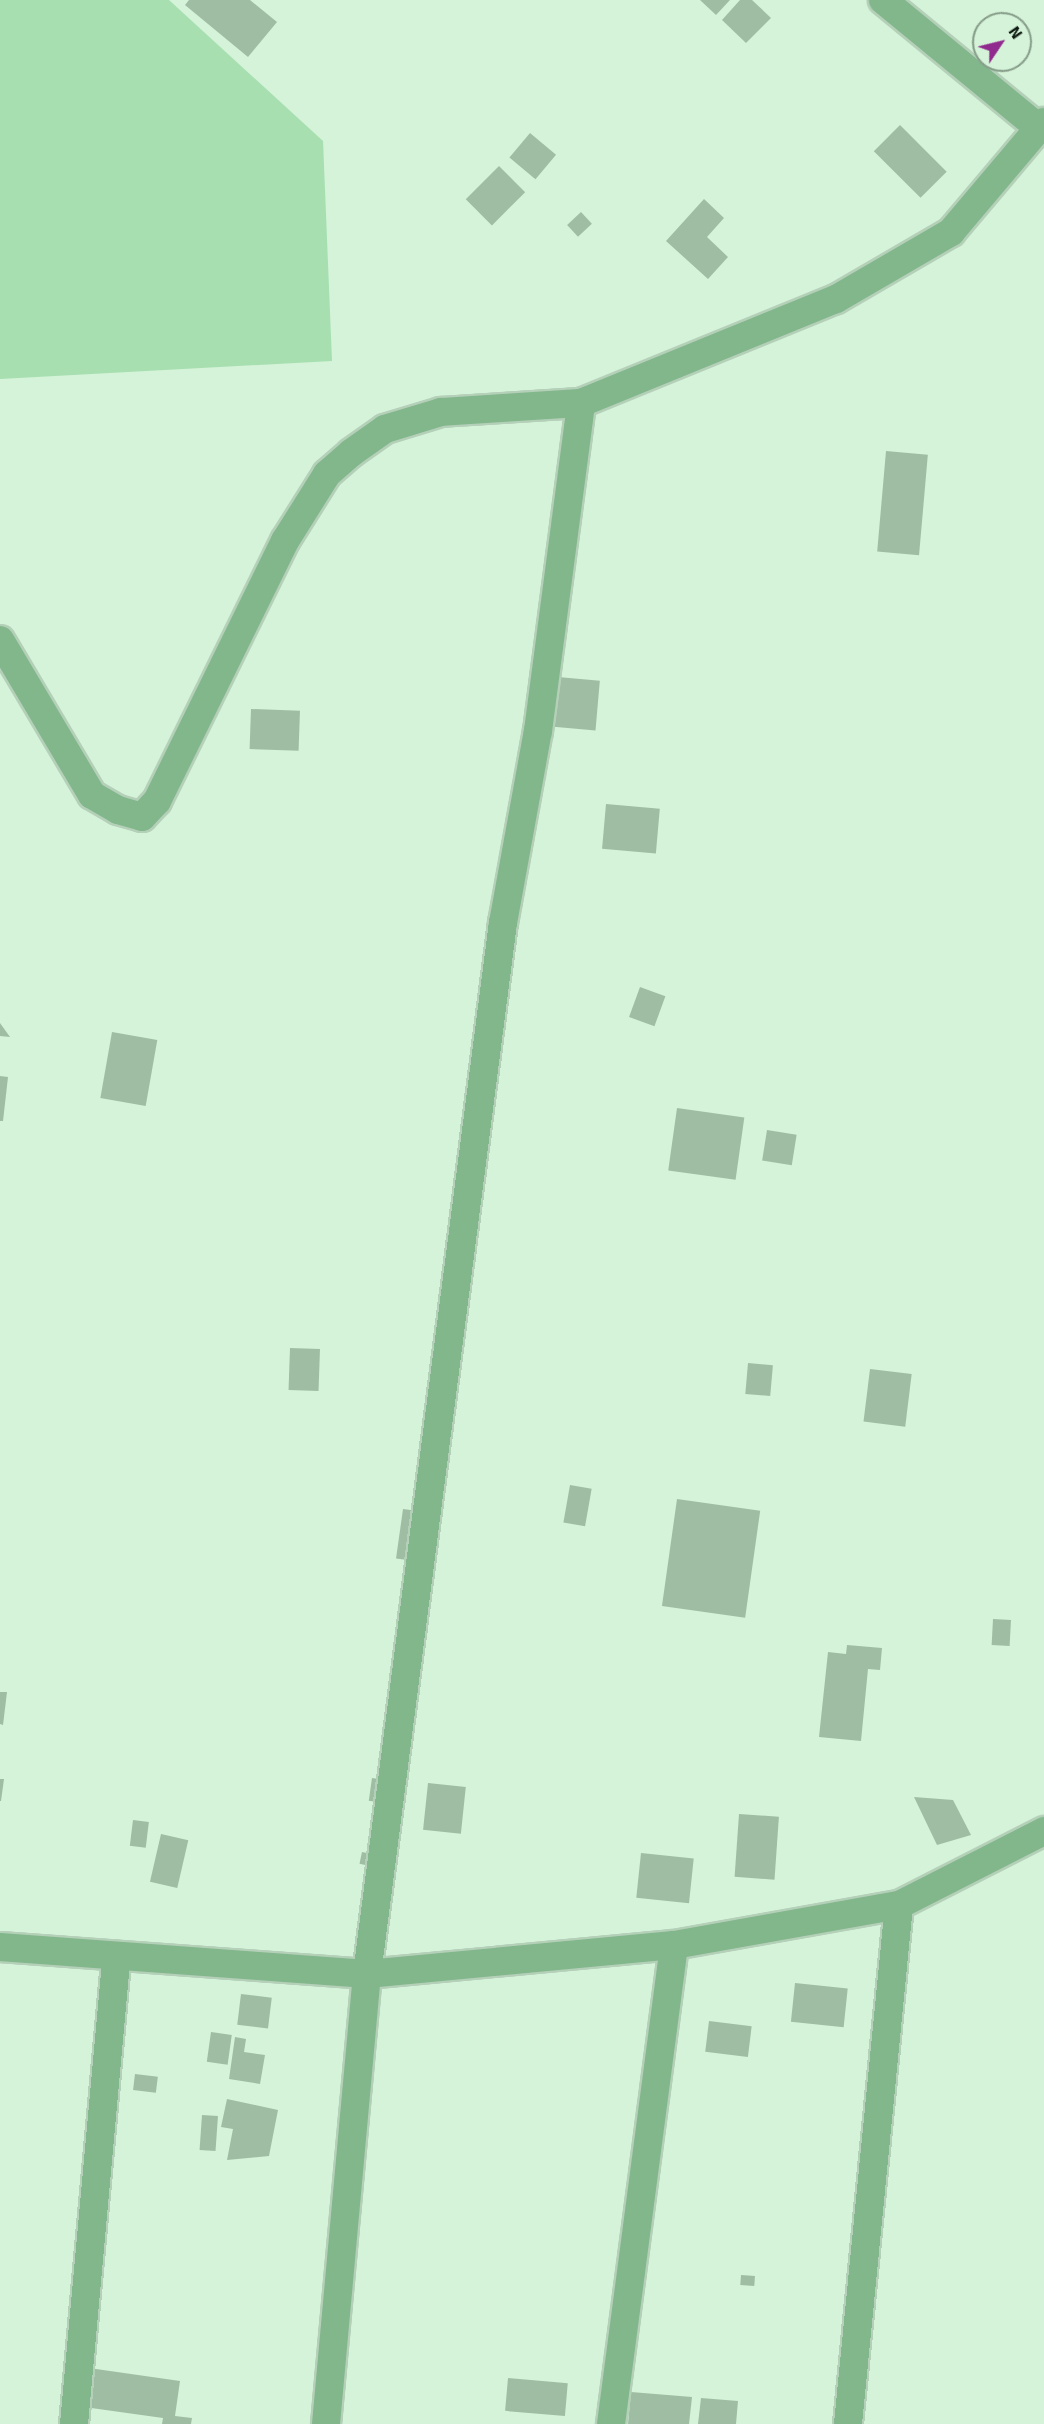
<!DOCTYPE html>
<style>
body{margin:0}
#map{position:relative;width:1044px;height:2424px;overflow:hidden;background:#d4f3d8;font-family:Signika,sans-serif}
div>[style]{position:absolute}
.green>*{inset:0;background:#a7dfb0}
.building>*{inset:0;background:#9fbda3;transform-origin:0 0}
.roads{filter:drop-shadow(2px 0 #b4d0b8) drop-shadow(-2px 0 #b4d0b8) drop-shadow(0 2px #b4d0b8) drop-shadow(0 -2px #b4d0b8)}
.minor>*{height:28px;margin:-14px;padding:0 14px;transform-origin:14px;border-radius:14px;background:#82b68b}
span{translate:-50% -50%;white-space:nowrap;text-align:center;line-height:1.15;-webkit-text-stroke:4.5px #d4f3d8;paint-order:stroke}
.north{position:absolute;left:972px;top:12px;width:60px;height:60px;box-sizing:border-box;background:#d4f3d8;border:2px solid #859c88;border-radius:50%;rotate:55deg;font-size:16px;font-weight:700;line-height:24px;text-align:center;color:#0e1910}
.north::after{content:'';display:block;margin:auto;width:21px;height:27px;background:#912a8e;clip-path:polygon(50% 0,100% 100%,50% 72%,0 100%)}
</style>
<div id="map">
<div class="green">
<div style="clip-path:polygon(0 0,169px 0,323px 141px,332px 361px,0 379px)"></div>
</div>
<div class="building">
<div style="clip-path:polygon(189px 0,250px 0,277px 22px,248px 57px,185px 5px)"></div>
<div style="clip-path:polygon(700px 0,730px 0,716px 15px)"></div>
<div style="clip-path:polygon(740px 0,752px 0,771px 18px,746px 43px,722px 20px)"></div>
<div style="left:900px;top:125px;width:66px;height:37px;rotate:45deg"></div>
<div style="left:530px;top:133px;width:34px;height:32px;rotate:40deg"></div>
<div style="left:499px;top:166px;width:37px;height:47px;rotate:45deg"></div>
<div style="clip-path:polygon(704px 199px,724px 218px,707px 237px,728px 257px,708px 279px,666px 241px)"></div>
<div style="left:581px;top:212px;width:16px;height:19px;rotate:47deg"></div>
<div style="left:886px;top:451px;width:42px;height:101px;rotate:5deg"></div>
<div style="left:558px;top:677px;width:42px;height:50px;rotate:5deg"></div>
<div style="left:251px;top:709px;width:49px;height:40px;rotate:2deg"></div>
<div style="left:606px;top:804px;width:54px;height:45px;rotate:5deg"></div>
<div style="left:640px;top:987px;width:27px;height:32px;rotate:20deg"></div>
<div style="clip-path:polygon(0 1023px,10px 1037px,0 1036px)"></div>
<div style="left:112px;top:1032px;width:46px;height:67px;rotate:10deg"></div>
<div style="clip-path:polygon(0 1076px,8px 1077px,3px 1121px,0 1121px)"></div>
<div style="left:677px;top:1108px;width:68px;height:63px;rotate:8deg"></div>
<div style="left:767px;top:1130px;width:30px;height:31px;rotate:9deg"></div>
<div style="left:290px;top:1348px;width:30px;height:42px;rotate:2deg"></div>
<div style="left:748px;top:1363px;width:25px;height:31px;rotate:5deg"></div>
<div style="left:870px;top:1369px;width:42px;height:53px;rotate:7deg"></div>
<div style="left:570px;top:1485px;width:22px;height:38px;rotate:10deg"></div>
<div style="left:677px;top:1499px;width:84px;height:108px;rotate:8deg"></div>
<div style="left:403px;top:1509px;width:15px;height:50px;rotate:8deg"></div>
<div style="left:993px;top:1619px;width:18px;height:26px;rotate:3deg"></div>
<div style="clip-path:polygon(847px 1645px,882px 1648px,880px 1670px,868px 1669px,861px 1741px,819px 1737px,828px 1652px,846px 1654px)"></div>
<div style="clip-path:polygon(0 1692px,7px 1692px,3px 1725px,0 1724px)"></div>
<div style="left:372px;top:1778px;width:14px;height:23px;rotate:8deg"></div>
<div style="clip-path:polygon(0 1779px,4px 1779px,1px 1801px,0 1801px)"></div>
<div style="left:428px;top:1783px;width:38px;height:47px;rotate:6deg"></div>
<div style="clip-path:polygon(914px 1797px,953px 1800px,971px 1835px,937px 1845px)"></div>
<div style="left:739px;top:1814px;width:40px;height:63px;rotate:4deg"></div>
<div style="left:133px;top:1820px;width:16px;height:26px;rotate:7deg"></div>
<div style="left:161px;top:1834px;width:28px;height:49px;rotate:13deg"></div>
<div style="left:362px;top:1852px;width:14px;height:12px;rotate:12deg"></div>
<div style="left:641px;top:1853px;width:53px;height:45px;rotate:6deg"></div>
<div style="left:795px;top:1983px;width:53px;height:39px;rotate:6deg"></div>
<div style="left:241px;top:1994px;width:31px;height:31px;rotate:7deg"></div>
<div style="left:709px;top:2021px;width:43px;height:31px;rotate:7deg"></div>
<div style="left:211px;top:2032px;width:21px;height:30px;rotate:8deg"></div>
<div style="clip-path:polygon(235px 2037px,246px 2039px,244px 2052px,265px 2055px,260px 2084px,229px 2079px)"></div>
<div style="left:135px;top:2074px;width:23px;height:16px;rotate:7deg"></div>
<div style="clip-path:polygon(227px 2099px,278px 2110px,269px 2156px,227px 2160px,233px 2129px,221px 2127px)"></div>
<div style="left:202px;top:2115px;width:16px;height:35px;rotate:4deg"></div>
<div style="left:741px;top:2275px;width:14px;height:10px;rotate:4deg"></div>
<div style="clip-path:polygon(89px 2368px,180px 2381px,175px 2416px,192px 2418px,191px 2424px,162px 2424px,163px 2418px,84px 2407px)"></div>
<div style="left:508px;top:2378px;width:60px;height:33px;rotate:5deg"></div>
<div style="clip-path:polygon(631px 2392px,692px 2397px,689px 2424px,628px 2424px)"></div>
<div style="clip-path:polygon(701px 2398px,738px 2401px,736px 2424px,698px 2424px)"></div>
</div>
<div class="roads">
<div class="minor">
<div style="left:883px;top:0;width:202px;rotate:39.4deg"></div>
<div style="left:0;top:640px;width:180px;rotate:59.3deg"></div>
<div style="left:92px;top:795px;width:30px;rotate:30deg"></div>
<div style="left:118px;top:810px;width:25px;rotate:16deg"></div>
<div style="left:142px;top:817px;width:22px;rotate:-47deg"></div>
<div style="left:157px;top:801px;width:290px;rotate:-63.8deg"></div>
<div style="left:285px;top:541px;width:79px;rotate:-57.9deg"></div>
<div style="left:327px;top:474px;width:32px;rotate:-41deg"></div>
<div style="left:351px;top:453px;width:42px;rotate:-35.2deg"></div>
<div style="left:385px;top:429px;width:59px;rotate:-16.9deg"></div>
<div style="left:441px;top:412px;width:140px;rotate:-3.7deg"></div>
<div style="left:581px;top:403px;width:275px;rotate:-22.2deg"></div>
<div style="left:836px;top:299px;width:133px;rotate:-30.2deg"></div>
<div style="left:951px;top:232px;width:144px;rotate:-49.8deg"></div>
<div style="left:0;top:1947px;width:368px;rotate:4.2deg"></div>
<div style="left:367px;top:1974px;width:308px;rotate:-5.4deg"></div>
<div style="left:674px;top:1945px;width:229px;rotate:-10.1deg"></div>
<div style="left:899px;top:1905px;width:163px;rotate:-27deg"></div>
<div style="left:74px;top:2424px;width:470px;rotate:-84.8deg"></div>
<div style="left:326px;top:2424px;width:452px;rotate:-84.8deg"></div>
<div style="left:367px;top:1974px;width:1060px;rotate:-82.63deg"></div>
<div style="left:503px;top:923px;width:195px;rotate:-79.7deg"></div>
<div style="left:538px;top:731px;width:331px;rotate:-82.5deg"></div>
<div style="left:611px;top:2424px;width:483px;rotate:-82.5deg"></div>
<div style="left:848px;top:2424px;width:521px;rotate:-84.39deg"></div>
</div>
</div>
<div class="north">N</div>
</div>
